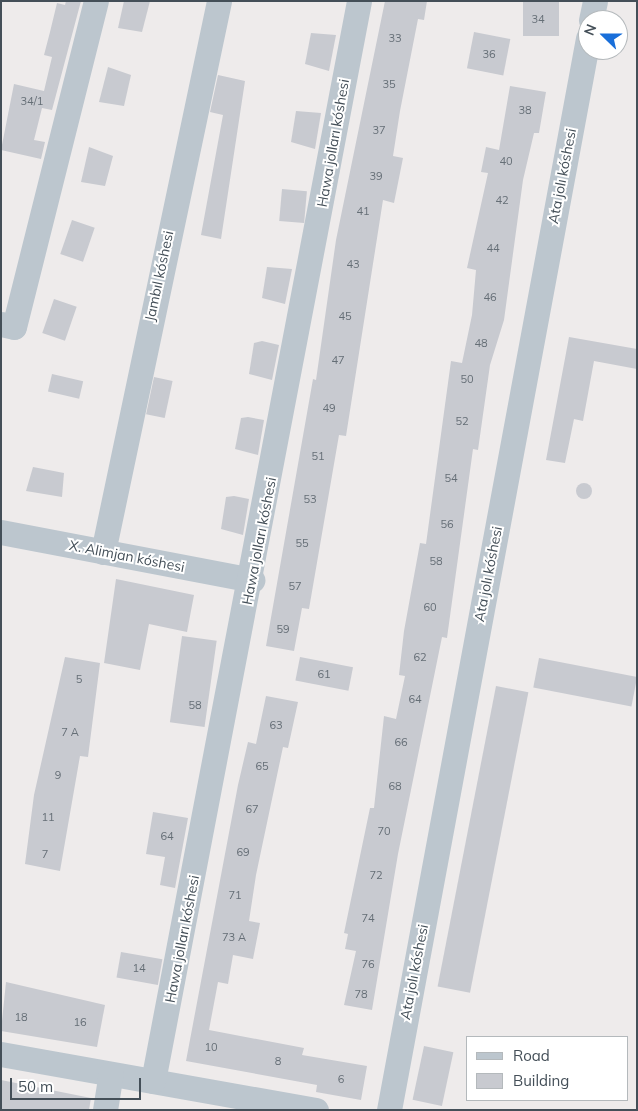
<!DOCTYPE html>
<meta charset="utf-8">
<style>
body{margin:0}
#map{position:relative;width:638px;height:1111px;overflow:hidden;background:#eeebeb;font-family:Mulish,sans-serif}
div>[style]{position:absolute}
.building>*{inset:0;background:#c8cad0;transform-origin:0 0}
.round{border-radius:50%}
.minor>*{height:25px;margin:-12.5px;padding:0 12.5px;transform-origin:12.5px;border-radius:12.5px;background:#bcc6ce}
span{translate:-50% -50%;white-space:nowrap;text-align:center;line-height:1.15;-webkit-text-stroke:4px #fff;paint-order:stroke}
.number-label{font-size:11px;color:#656e76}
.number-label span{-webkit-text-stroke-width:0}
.street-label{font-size:14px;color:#444f58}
.frame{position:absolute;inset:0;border:2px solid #444f58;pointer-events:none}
.legend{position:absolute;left:466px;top:1036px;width:162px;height:65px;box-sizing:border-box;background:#fff;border:1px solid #b4b9bc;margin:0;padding:6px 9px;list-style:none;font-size:15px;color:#444f58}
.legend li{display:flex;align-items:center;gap:10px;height:25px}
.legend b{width:25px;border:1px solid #b4b9bc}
.north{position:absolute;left:578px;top:10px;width:50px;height:50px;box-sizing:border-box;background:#fff;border:1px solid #b4b9bc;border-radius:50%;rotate:292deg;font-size:14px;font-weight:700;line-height:20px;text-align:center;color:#444f58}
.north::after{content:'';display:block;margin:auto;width:18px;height:22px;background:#196fda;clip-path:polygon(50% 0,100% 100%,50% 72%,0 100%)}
.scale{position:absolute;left:10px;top:1078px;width:131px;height:22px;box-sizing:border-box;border:2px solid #444f58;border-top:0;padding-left:6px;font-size:15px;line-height:18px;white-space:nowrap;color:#444f58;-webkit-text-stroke:4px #fff;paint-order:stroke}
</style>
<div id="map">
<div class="building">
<div style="clip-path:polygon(66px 1px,81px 1px,52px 110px,42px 108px,34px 140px,45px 142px,41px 159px,1px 150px,14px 84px,44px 91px,52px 57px,44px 55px,50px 32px,57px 3px,65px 5px)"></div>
<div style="clip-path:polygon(124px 1px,150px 1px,142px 32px,118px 28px)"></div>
<div style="clip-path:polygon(385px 1px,427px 1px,424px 20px,418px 19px,400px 111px,393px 156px,403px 158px,394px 203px,383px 200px,346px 436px,339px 435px,309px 609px,302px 608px,294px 651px,266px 646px,313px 379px,316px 380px,336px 240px)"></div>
<div style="left:523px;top:1px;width:36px;height:35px"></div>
<div style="left:474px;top:32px;width:37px;height:37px;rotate:11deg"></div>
<div style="clip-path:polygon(311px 33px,336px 35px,329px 71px,305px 64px)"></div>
<div style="clip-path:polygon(108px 67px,131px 75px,124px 106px,99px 102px)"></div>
<div style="clip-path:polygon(218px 75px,245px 81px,221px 239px,201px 235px,223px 115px,210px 112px)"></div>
<div style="clip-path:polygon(510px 86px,546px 92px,539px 133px,534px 133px,523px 180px,504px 320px,490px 365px,478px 450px,473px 449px,447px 638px,442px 637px,398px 854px,372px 1010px,344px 1005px,356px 951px,345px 949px,348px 934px,344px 933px,370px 808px,374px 808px,384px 716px,396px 719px,405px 676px,399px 675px,404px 631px,420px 543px,426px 544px,451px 361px,462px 363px,472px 315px,476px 270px,467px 268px,488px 173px,481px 172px,486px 147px,499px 150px)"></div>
<div style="clip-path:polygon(296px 111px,321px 113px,315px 149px,291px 142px)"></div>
<div style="clip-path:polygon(89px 147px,113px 156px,105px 186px,81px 182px)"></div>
<div style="left:282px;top:189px;width:25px;height:32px;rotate:5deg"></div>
<div style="left:72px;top:220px;width:24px;height:36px;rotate:19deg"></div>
<div style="clip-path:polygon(267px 267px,292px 269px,285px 304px,262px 298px)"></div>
<div style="left:54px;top:299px;width:24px;height:36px;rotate:19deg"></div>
<div style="clip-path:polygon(569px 337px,637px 349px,637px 369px,594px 361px,583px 421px,574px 419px,565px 463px,546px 460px)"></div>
<div style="clip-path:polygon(262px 341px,279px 345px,272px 380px,249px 374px,254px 343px)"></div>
<div style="left:52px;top:374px;width:32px;height:18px;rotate:13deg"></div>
<div style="left:154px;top:377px;width:19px;height:38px;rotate:12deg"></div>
<div style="clip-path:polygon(248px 417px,264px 420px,258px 455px,235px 449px,241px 418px)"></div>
<div style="clip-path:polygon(33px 467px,64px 473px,62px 497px,26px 491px)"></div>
<div class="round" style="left:576px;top:483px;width:16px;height:16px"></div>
<div style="clip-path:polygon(234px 496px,249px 499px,243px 535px,221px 529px,226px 497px)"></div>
<div style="clip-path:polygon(116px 579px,194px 595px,187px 632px,149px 624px,140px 670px,104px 663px)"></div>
<div style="left:182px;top:636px;width:35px;height:87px;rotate:8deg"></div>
<div style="clip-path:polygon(65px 657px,100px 663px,88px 757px,80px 756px,60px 871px,25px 864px,34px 795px)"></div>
<div style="left:300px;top:657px;width:54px;height:24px;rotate:11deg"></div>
<div style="left:539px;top:658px;width:100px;height:30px;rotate:11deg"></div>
<div style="left:496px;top:686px;width:33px;height:306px;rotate:11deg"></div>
<div style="clip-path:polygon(266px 696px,298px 702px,288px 748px,283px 747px,256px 875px,249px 921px,260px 923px,253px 959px,233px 955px,228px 984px,218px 982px,209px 1030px,304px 1048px,302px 1055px,367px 1066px,361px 1100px,316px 1092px,317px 1085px,186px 1061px,238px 785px,248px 742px,256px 744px)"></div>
<div style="clip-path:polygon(153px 812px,188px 818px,175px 888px,160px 885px,165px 857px,146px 854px)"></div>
<div style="left:121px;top:952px;width:42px;height:26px;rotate:10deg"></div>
<div style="clip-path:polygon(6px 982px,105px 1005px,97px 1047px,1px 1031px)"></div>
<div style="left:424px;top:1046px;width:30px;height:55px;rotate:12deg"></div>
<div style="clip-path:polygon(1px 1080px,91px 1098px,89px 1110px,1px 1110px)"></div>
</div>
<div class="minor">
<div style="left:591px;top:20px;width:19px;rotate:-78deg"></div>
<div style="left:1px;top:324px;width:13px;rotate:13deg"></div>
<div style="left:14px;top:327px;width:336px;rotate:-75.9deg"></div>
<div style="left:1px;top:532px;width:256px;rotate:10.8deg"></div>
<div style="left:103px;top:552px;width:563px;rotate:-78.11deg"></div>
<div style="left:1px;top:1054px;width:320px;rotate:10.1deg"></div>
<div style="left:153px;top:1081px;width:1099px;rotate:-79.2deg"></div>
<div style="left:105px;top:1110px;width:36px;rotate:-81deg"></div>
<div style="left:389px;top:1110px;width:1090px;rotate:-79.48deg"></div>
</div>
<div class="number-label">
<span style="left:538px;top:19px">34</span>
<span style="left:395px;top:38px">33</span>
<span style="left:489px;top:54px">36</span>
<span style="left:389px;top:84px">35</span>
<span style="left:32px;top:101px">34/1</span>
<span style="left:525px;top:110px">38</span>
<span style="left:379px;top:130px">37</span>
<span style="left:506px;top:161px">40</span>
<span style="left:376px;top:176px">39</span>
<span style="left:502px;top:200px">42</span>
<span style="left:363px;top:211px">41</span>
<span style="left:493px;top:248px">44</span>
<span style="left:353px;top:264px">43</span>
<span style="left:490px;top:297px">46</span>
<span style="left:345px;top:316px">45</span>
<span style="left:481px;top:343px">48</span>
<span style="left:338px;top:360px">47</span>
<span style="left:467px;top:379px">50</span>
<span style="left:329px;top:408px">49</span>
<span style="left:462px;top:421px">52</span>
<span style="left:318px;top:456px">51</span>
<span style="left:451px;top:478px">54</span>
<span style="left:310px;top:499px">53</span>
<span style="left:447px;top:524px">56</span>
<span style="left:302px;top:543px">55</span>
<span style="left:436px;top:561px">58</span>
<span style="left:295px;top:586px">57</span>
<span style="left:430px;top:607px">60</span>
<span style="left:283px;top:629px">59</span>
<span style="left:420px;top:657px">62</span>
<span style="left:324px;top:674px">61</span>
<span style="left:79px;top:679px">5</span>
<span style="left:415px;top:699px">64</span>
<span style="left:195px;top:705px">58</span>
<span style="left:276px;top:725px">63</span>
<span style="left:70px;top:732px">7 А</span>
<span style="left:401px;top:742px">66</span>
<span style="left:262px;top:766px">65</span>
<span style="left:58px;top:775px">9</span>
<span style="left:395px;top:786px">68</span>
<span style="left:252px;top:809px">67</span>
<span style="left:48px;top:817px">11</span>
<span style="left:384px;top:831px">70</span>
<span style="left:167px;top:836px">64</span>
<span style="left:243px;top:852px">69</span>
<span style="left:45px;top:854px">7</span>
<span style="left:376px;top:875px">72</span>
<span style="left:235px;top:895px">71</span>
<span style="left:368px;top:918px">74</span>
<span style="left:234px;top:937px">73 А</span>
<span style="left:368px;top:964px">76</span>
<span style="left:139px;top:968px">14</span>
<span style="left:361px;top:994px">78</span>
<span style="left:21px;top:1017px">18</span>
<span style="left:80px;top:1022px">16</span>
<span style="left:211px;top:1047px">10</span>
<span style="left:278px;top:1061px">8</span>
<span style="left:341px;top:1079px">6</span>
</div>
<div class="street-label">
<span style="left:333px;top:143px;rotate:-80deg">Hawa jolları kóshesi</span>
<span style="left:562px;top:176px;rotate:-79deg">Ata jolı kóshesi</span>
<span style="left:159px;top:276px;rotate:-78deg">Jambıl kóshesi</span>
<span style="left:259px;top:541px;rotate:-79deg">Hawa jolları kóshesi</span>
<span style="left:127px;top:556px;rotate:11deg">X. Alimjan kóshesi</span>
<span style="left:488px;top:574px;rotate:-79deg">Ata jolı kóshesi</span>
<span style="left:182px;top:939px;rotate:-79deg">Hawa jolları kóshesi</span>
<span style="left:414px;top:972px;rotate:-79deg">Ata jolı kóshesi</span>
</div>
<div class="frame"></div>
<ul class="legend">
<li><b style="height:6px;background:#bcc6ce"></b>Road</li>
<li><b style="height:14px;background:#c8cad0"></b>Building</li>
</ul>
<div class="north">N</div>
<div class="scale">50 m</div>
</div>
